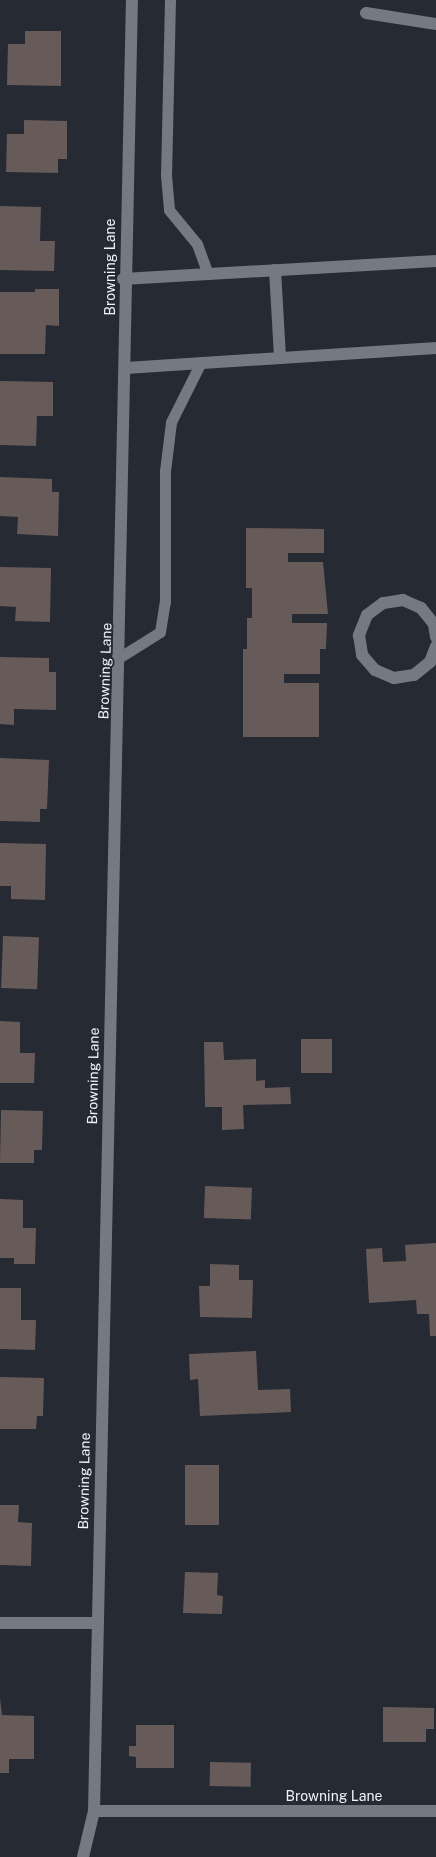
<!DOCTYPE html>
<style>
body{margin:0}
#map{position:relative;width:436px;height:1857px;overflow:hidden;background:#262a32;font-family:"Public Sans",sans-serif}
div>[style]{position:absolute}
.building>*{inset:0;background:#675b5a;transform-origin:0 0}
.service>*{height:11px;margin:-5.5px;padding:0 5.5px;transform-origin:5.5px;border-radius:5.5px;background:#747982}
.minor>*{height:12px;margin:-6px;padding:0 6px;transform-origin:6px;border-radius:6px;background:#747982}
span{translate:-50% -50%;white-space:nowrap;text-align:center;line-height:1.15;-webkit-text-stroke:4px #262a32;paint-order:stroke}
.street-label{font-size:14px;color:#eff2f7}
</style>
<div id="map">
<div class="building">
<div style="clip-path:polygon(25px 31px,61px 31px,61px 86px,7px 85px,8px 44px,25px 44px)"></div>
<div style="clip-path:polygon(24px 120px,67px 121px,67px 159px,58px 159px,58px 173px,6px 172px,7px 134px,24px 134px)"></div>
<div style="clip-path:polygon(0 206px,41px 207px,40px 241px,55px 241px,54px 271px,0 270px)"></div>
<div style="clip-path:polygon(35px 289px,59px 289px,59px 326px,46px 325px,45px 354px,0 354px,0 292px,35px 292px)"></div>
<div style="clip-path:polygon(0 381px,53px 382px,53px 416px,37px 416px,36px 446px,0 445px)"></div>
<div style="clip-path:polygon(0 477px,52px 479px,52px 492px,59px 492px,58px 536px,17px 534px,18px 517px,0 516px)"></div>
<div style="clip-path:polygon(246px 528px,324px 529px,324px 553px,288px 553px,288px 562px,323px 562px,328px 614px,292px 614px,292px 623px,327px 623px,326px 649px,320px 649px,320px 674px,284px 674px,284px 683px,319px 683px,319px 737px,243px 737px,243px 649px,247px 649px,247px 618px,252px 618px,252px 588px,246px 588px)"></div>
<div style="clip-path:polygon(0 567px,51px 568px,50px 622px,15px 621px,16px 607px,0 606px)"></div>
<div style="clip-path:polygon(0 657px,49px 658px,49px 672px,56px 672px,56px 710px,14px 709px,14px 725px,0 724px)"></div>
<div style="clip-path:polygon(0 758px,49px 760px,47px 809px,40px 809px,40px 822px,0 821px)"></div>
<div style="clip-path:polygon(0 843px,46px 844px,45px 900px,11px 899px,11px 886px,0 886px)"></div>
<div style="left:3px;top:936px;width:36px;height:52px;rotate:2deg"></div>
<div style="clip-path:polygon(0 1021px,20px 1022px,20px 1053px,35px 1053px,34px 1083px,0 1083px)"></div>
<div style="left:301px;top:1039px;width:31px;height:34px"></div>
<div style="clip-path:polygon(204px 1042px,223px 1042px,224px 1060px,256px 1059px,256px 1081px,265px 1080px,265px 1088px,290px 1087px,291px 1104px,243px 1105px,244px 1129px,222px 1130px,222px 1107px,205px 1107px)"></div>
<div style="clip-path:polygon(1px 1110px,43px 1111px,42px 1150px,34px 1150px,34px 1163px,0 1163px)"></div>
<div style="left:205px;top:1186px;width:47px;height:32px;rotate:2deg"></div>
<div style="clip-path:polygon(0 1199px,23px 1200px,23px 1228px,36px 1228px,35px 1264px,14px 1264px,14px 1258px,0 1258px)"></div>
<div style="clip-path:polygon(436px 1243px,436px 1336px,430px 1336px,429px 1314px,417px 1314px,416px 1300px,369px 1303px,366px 1249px,382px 1248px,383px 1262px,406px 1261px,405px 1245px)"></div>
<div style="clip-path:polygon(210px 1264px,239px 1265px,239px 1280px,253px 1280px,252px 1318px,200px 1317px,199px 1286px,210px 1286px)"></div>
<div style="clip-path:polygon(0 1288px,21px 1288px,21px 1320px,36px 1320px,35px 1350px,0 1349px)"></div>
<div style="clip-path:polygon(256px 1351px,258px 1390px,290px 1389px,291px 1412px,200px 1416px,198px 1379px,190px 1380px,189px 1354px)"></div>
<div style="clip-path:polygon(0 1377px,44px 1378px,43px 1416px,37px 1416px,36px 1429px,0 1429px)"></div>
<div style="left:185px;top:1465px;width:34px;height:60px"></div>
<div style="clip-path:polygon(0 1505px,19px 1505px,18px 1522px,32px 1523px,31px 1566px,0 1565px)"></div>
<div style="clip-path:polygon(185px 1572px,218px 1573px,217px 1595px,223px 1596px,222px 1614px,183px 1613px)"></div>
<div style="clip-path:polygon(0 1699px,2px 1715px,34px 1716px,34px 1759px,9px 1759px,9px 1773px,0 1773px)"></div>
<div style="clip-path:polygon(383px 1707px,434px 1708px,434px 1729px,426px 1729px,426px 1742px,383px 1742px)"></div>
<div style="clip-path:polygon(136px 1725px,174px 1725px,174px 1768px,136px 1768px,136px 1757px,129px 1756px,129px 1746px,136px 1746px)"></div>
<div style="left:210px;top:1762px;width:41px;height:24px;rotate:1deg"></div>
</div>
<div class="service">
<div style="left:170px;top:0;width:175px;rotate:91.3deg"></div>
<div style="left:166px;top:175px;width:35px;rotate:85deg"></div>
<div style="left:169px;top:210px;width:44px;rotate:50.5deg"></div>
<div style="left:197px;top:244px;width:32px;rotate:70deg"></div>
<div style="left:120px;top:657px;width:47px;rotate:-32deg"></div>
<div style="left:160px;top:632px;width:30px;rotate:-81deg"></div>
<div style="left:165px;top:602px;width:131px;rotate:-90deg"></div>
<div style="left:165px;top:471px;width:49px;rotate:-83deg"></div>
<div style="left:171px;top:422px;width:67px;rotate:-63.4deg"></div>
</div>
<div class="minor">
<div style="left:366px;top:13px;width:71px;rotate:8.9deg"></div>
<div style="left:275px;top:270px;width:88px;rotate:86.7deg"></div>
<div style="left:123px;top:279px;width:314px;rotate:-3.3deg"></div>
<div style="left:126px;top:368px;width:311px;rotate:-3.7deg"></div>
<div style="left:436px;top:637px;width:13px;rotate:-99deg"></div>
<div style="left:434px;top:624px;width:21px;rotate:-129deg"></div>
<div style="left:421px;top:608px;width:20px;rotate:-156deg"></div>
<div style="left:403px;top:600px;width:20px;rotate:171deg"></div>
<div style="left:383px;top:603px;width:20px;rotate:143deg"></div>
<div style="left:367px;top:615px;width:22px;rotate:112deg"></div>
<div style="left:359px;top:635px;width:20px;rotate:81deg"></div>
<div style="left:362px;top:655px;width:20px;rotate:49deg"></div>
<div style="left:375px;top:670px;width:21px;rotate:23deg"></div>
<div style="left:394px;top:678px;width:20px;rotate:-9deg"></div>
<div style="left:414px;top:675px;width:21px;rotate:-39deg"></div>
<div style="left:430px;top:662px;width:17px;rotate:-69deg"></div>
<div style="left:0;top:1623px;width:96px"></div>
<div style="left:94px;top:1811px;width:342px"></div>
<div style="left:83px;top:1857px;width:47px;rotate:-76.6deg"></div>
<div style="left:94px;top:1811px;width:1811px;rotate:-88.8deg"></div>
</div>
<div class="street-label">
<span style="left:110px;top:267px;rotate:-90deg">Browning Lane</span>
<span style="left:105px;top:671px;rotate:-88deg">Browning Lane</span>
<span style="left:93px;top:1076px;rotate:-89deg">Browning Lane</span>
<span style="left:84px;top:1481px;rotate:-89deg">Browning Lane</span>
<span style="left:334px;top:1796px">Browning Lane</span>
</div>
</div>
